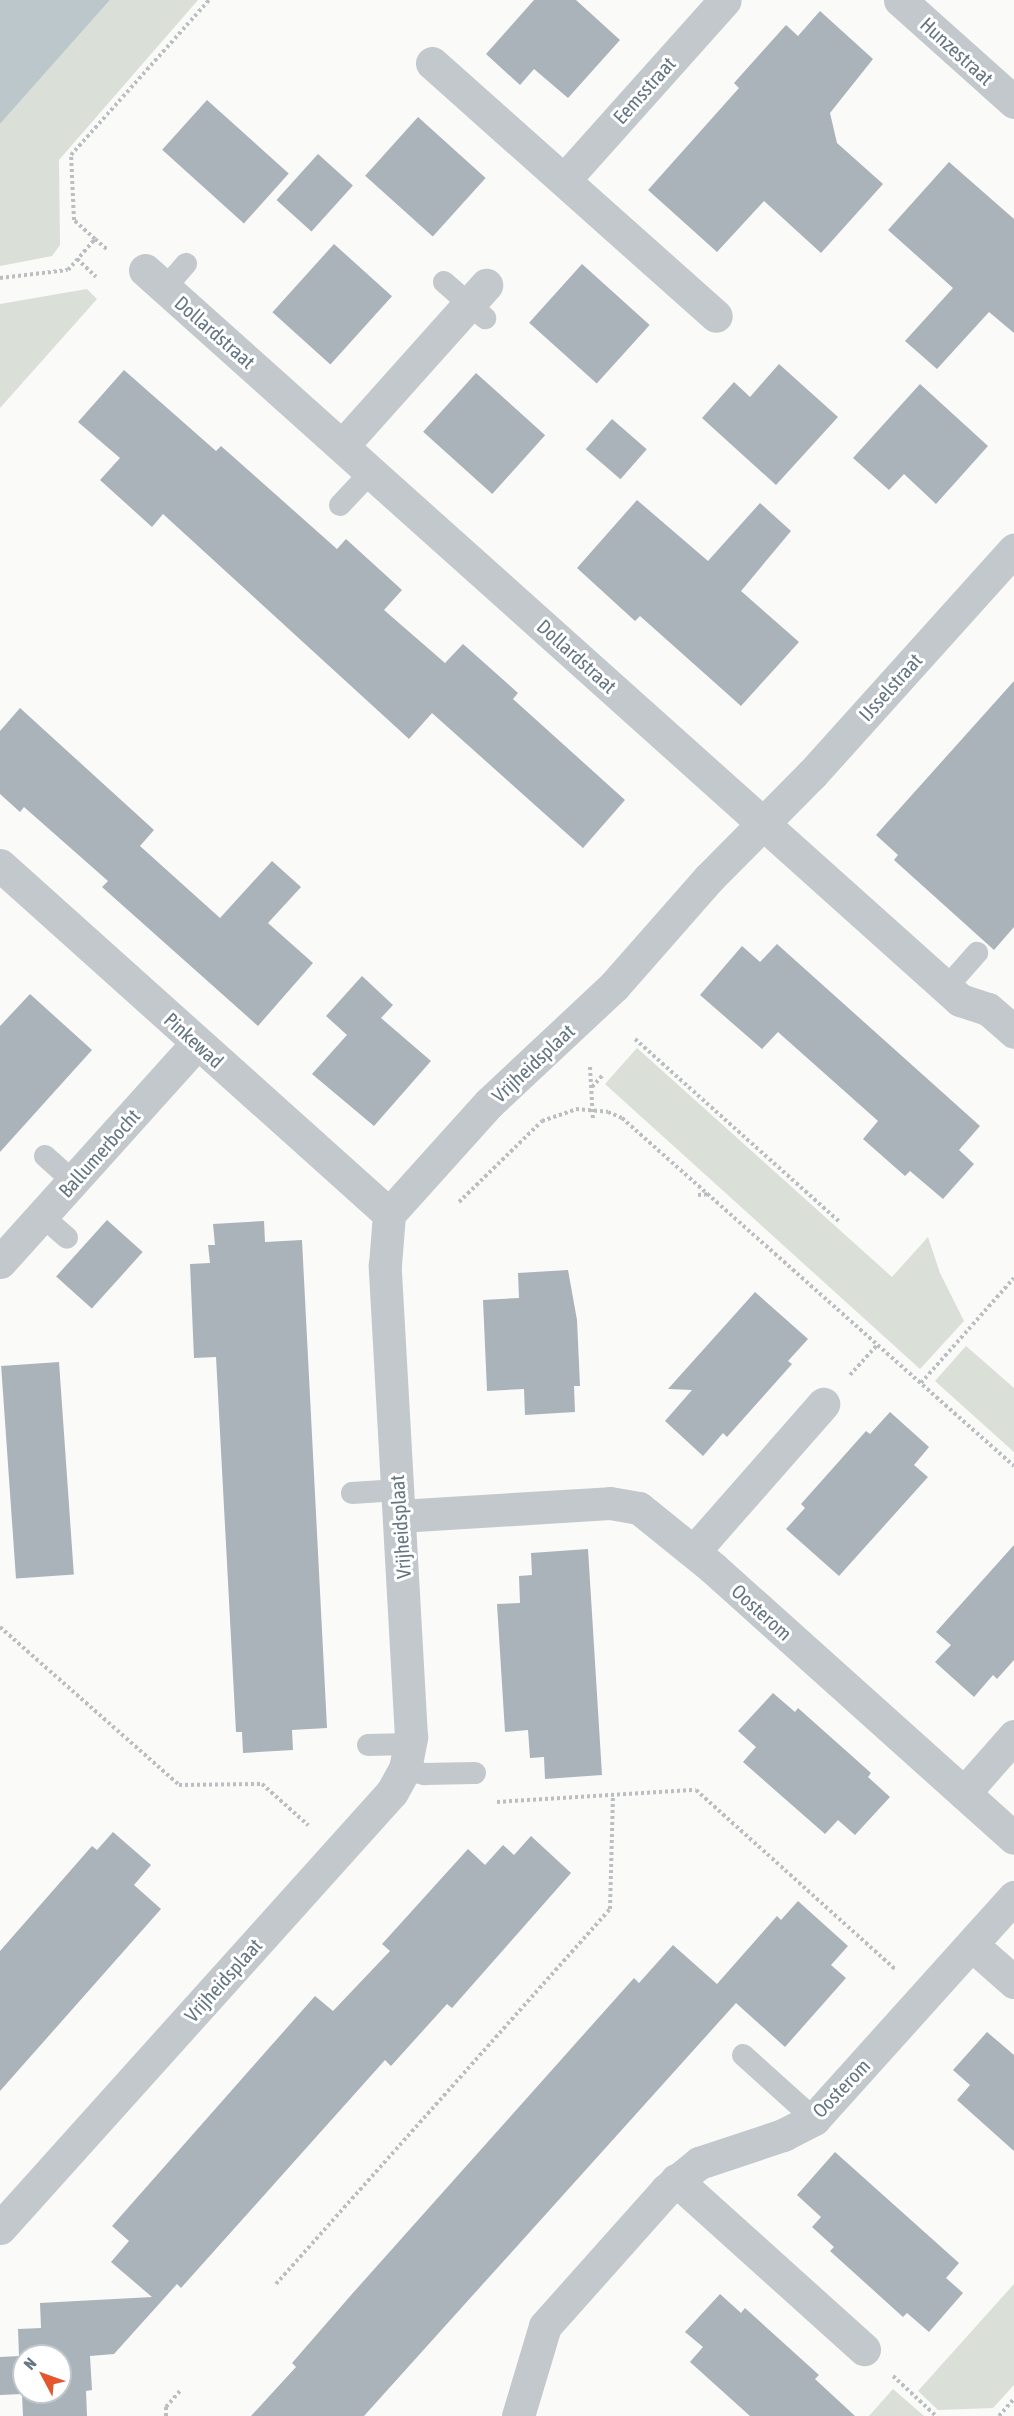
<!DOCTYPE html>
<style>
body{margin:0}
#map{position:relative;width:1014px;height:2416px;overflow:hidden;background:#fafaf8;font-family:"Asap Condensed",sans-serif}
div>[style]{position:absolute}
.green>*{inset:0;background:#dadfd7}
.water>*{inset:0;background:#bbc7cb}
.building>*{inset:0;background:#aab3b9;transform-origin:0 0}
.path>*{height:4px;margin-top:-2px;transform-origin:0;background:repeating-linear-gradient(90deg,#bbbfc2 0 3px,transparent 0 6px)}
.service>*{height:22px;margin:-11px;padding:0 11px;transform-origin:11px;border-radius:11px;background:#c3c8cc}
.minor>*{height:33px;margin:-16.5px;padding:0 16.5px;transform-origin:16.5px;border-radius:16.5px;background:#c3c8cc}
span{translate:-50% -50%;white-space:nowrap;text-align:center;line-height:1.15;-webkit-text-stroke:6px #fff;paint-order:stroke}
.street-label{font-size:20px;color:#657683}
.north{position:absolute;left:12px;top:2344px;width:60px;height:60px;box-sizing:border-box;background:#fff;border:2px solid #c1c8cd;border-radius:50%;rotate:311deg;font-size:16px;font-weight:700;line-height:24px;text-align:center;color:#657683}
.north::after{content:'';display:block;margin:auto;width:21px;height:27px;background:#e4572e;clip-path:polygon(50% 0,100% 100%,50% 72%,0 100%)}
</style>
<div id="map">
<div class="green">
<div style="clip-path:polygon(110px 0,198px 0,59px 160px,60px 245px,52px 256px,0 266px,0 124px)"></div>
<div style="clip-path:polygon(87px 289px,97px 299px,0 408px,0 304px)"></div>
<div style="clip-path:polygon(637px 1048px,892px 1277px,928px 1237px,940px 1273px,964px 1321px,920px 1369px,605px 1084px)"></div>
<div style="clip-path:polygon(966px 1346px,1014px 1388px,1014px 1452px,935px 1381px)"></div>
<div style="clip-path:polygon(1014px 2284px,1014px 2385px,993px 2408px,938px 2410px,918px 2391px)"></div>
<div style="clip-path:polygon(893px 2389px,924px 2416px,869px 2416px)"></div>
</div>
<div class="water">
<div style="clip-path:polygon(0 0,110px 0,0 124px)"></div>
</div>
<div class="building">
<div style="clip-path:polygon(534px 0,576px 0,620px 40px,568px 98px,534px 69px,520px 85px,486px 54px)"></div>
<div style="clip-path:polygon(820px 11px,873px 59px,830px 113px,837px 143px,883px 184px,821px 253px,764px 201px,717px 252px,648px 190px,739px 88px,734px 83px,786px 25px,798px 36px)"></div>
<div style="left:207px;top:100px;width:110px;height:67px;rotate:42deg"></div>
<div style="left:418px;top:117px;width:91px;height:79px;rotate:42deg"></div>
<div style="left:318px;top:154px;width:47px;height:62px;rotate:42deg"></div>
<div style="clip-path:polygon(949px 162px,1014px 219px,1014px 333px,989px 312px,937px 369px,905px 341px,953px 288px,888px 230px)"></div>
<div style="left:334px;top:244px;width:78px;height:92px;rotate:42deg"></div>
<div style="left:582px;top:264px;width:91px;height:79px;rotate:42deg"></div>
<div style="clip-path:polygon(779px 364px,838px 417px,776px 485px,702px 418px,734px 382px,750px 397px)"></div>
<div style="clip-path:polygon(124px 370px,216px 451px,221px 446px,337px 549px,346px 539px,402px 590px,384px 610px,445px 663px,463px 644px,518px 693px,513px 699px,625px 800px,583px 848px,432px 713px,409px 739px,163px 514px,152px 527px,100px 480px,120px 458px,78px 422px)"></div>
<div style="left:476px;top:373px;width:93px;height:79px;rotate:42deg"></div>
<div style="clip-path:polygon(920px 384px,988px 446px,936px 504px,904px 474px,889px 490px,853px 458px)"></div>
<div style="left:612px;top:419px;width:46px;height:40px;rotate:41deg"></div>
<div style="clip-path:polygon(637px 500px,708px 561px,760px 503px,791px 531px,741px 591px,799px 642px,741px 706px,640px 616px,635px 621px,577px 568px)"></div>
<div style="clip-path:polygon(1014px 681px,1014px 927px,994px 950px,894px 860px,898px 855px,876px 835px)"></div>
<div style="clip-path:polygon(20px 708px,154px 830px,140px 846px,220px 918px,272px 861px,301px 887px,268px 923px,313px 963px,258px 1026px,102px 887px,108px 881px,24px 807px,20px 812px,0 794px,0 731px)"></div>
<div style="clip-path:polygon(777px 944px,980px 1126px,959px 1150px,974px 1164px,943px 1199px,910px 1171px,905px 1176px,863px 1139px,878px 1121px,778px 1032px,762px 1049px,700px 995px,742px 946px,760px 962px)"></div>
<div style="clip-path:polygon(362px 976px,393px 1005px,381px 1018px,431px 1061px,374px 1126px,312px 1074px,347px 1035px,326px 1016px)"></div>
<div style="clip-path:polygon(30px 994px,92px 1050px,0 1152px,0 1026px)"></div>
<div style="left:107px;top:1220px;width:48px;height:76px;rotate:42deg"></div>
<div style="clip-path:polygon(264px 1221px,265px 1242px,302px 1240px,327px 1728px,292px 1730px,293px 1750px,243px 1753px,242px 1732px,236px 1732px,216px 1357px,194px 1358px,190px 1264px,210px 1263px,208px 1245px,215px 1245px,213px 1224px)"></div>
<div style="clip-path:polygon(568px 1270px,577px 1320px,580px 1386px,574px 1386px,575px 1412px,525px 1415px,524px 1389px,487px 1391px,483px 1300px,519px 1298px,518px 1273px)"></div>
<div style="clip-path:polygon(755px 1292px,808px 1339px,788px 1361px,792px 1364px,727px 1437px,723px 1433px,703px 1456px,665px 1421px,692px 1390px,668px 1389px)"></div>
<div style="left:59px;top:1362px;width:213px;height:58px;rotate:86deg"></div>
<div style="clip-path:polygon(890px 1412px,929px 1447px,914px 1465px,928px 1477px,839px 1576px,786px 1529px,805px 1508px,801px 1504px,866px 1431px,870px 1434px)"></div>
<div style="clip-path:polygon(1014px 1545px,1014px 1660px,997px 1679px,993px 1675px,974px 1697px,935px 1662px,951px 1645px,936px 1632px)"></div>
<div style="clip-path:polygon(588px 1549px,602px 1775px,545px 1779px,544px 1757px,530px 1758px,528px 1730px,505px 1732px,497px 1604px,520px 1603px,519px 1576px,532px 1575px,531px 1553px)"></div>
<div style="clip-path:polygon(773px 1693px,795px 1712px,798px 1708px,871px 1773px,868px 1777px,890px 1797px,855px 1835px,838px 1820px,825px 1834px,743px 1762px,756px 1747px,738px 1731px)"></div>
<div style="clip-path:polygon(113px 1832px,151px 1865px,134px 1885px,161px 1909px,0 2091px,0 1951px,92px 1846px,97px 1850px)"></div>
<div style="clip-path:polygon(evenodd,531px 1836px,571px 1873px,452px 2008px,447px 2004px,391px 2066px,385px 2060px,181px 2288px,177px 2284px,114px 2354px,90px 2356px,92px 2390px,86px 2391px,87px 2416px,23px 2416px,22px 2394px,0 2395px,0 2357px,19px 2356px,18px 2329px,41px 2328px,40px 2303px,152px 2297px,111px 2262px,129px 2241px,112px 2226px,315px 1996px,333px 2011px,390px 1951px,382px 1944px,468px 1849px,485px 1865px,503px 1845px,514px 1855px,531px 1836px,24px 2356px,60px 2356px,60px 2392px,24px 2392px,24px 2356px)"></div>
<div style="clip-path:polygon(798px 1901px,848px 1946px,831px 1965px,846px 1978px,785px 2047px,736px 2003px,364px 2416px,251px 2416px,296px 2367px,292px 2363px,352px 2294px,634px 1978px,639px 1983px,673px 1945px,717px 1984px,777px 1916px,781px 1920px)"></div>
<div style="clip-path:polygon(987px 2032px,1014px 2055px,1014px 2151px,957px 2100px,970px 2085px,953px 2070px)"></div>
<div style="clip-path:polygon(835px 2152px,959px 2263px,946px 2278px,963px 2293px,929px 2332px,907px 2313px,903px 2317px,830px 2251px,834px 2247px,812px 2227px,821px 2217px,797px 2195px)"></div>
<div style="clip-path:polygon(720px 2294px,741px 2313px,745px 2308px,819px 2375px,815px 2379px,855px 2416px,750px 2416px,690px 2362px,703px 2347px,685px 2332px)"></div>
</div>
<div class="path">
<div style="left:95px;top:239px;width:18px;rotate:41deg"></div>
<div style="left:77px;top:259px;width:26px;rotate:43deg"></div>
<div style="left:0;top:278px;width:68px;rotate:-6.7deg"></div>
<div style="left:68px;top:270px;width:41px;rotate:-48.9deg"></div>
<div style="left:95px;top:239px;width:28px;rotate:-138deg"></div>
<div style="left:74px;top:220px;width:65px;rotate:-92.6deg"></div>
<div style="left:71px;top:155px;width:208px;rotate:-48.3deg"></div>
<div style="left:635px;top:1039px;width:275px;rotate:41.8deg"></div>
<div style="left:590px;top:1067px;width:53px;rotate:86.8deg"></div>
<div style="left:592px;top:1087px;width:15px;rotate:-48deg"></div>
<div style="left:698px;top:1195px;width:12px;rotate:-5deg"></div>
<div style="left:459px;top:1202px;width:116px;rotate:-44.3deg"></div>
<div style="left:542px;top:1121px;width:36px;rotate:-19deg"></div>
<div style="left:576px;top:1109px;width:32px;rotate:5deg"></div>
<div style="left:608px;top:1112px;width:15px;rotate:23deg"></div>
<div style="left:622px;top:1118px;width:524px;rotate:41.6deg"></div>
<div style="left:850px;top:1375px;width:42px;rotate:-47.9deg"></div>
<div style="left:921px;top:1383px;width:140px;rotate:-48.5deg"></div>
<div style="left:0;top:1627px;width:239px;rotate:41.4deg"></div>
<div style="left:179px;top:1785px;width:83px;rotate:-0.7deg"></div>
<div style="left:262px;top:1784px;width:62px;rotate:41.7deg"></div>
<div style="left:497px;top:1802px;width:199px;rotate:-3.5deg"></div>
<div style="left:696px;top:1790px;width:268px;rotate:42deg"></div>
<div style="left:276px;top:2284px;width:502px;rotate:-48.31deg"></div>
<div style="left:610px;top:1909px;width:114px;rotate:-88.5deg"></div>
<div style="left:893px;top:2376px;width:59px;rotate:42.9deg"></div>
<div style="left:166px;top:2416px;width:9px;rotate:-90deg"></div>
<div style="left:166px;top:2407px;width:23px;rotate:-49deg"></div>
<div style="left:999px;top:2416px;width:23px;rotate:-49deg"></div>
</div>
<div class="service">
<div style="left:444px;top:282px;width:55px;rotate:41.3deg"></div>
<div style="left:165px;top:288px;width:32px;rotate:-49deg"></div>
<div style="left:340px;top:505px;width:47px;rotate:-46.7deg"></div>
<div style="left:946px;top:988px;width:47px;rotate:-48.5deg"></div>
<div style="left:45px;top:1156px;width:38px;rotate:42deg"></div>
<div style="left:42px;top:1216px;width:33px;rotate:41deg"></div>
<div style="left:352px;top:1493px;width:46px;rotate:-3.7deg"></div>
<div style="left:368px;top:1745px;width:42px;rotate:-1.4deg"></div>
<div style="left:405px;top:1769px;width:20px;rotate:15deg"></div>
<div style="left:424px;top:1774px;width:51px;rotate:-1.1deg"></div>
<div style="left:743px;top:2055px;width:96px;rotate:42deg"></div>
</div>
<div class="minor">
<div style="left:900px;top:0;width:153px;rotate:41.8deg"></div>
<div style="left:432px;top:63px;width:380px;rotate:41.7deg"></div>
<div style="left:564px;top:180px;width:241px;rotate:-48.2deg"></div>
<div style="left:145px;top:270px;width:1094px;rotate:41.85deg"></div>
<div style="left:960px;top:1000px;width:29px;rotate:18deg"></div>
<div style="left:988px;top:1009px;width:35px;rotate:41deg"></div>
<div style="left:343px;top:445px;width:215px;rotate:-48.2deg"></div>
<div style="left:0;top:865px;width:523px;rotate:41.9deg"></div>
<div style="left:0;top:1262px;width:295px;rotate:-48deg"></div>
<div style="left:399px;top:1516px;width:211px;rotate:-3.5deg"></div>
<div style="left:610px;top:1503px;width:29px;rotate:10deg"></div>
<div style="left:639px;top:1508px;width:95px;rotate:39deg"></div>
<div style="left:713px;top:1568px;width:404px;rotate:41.9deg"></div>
<div style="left:694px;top:1551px;width:196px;rotate:-48.7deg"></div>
<div style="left:964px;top:1793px;width:76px;rotate:-48.7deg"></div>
<div style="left:972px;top:1945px;width:56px;rotate:41.4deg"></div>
<div style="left:676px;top:2180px;width:253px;rotate:42deg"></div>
<div style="left:0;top:2228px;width:586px;rotate:-48.04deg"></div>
<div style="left:392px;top:1792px;width:26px;rotate:-61deg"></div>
<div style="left:405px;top:1769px;width:33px;rotate:-79deg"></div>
<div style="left:411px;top:1737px;width:473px;rotate:-93.2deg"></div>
<div style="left:385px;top:1265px;width:51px;rotate:-85.5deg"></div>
<div style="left:389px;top:1214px;width:149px;rotate:-48deg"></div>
<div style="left:489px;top:1103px;width:171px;rotate:-43.1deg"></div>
<div style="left:614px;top:986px;width:144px;rotate:-48.7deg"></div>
<div style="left:709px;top:878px;width:146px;rotate:-45.3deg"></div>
<div style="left:812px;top:774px;width:302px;rotate:-48deg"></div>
<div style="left:518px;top:2416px;width:94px;rotate:-73.3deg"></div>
<div style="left:545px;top:2326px;width:182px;rotate:-48.3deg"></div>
<div style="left:666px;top:2190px;width:43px;rotate:-39.3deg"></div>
<div style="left:699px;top:2163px;width:89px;rotate:-18.4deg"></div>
<div style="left:783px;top:2135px;width:35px;rotate:-27deg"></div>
<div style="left:814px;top:2119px;width:299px;rotate:-48deg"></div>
</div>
<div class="street-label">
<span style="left:957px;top:51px;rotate:42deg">Hunzestraat</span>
<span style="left:644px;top:90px;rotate:-48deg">Eemsstraat</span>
<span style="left:215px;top:332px;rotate:41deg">Dollardstraat</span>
<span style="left:577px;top:656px;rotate:42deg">Dollardstraat</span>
<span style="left:890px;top:687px;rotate:-48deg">IJsselstraat</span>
<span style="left:194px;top:1040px;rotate:42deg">Pinkewad</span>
<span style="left:533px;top:1063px;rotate:-43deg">Vrijheidsplaat</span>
<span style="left:99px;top:1153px;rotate:-48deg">Ballumerbocht</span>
<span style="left:400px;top:1527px;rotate:-94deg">Vrijheidsplaat</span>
<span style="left:762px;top:1612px;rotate:42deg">Oosterom</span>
<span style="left:223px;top:1980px;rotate:-48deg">Vrijheidsplaat</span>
<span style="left:841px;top:2088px;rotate:-46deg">Oosterom</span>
</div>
<div class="north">N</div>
</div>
